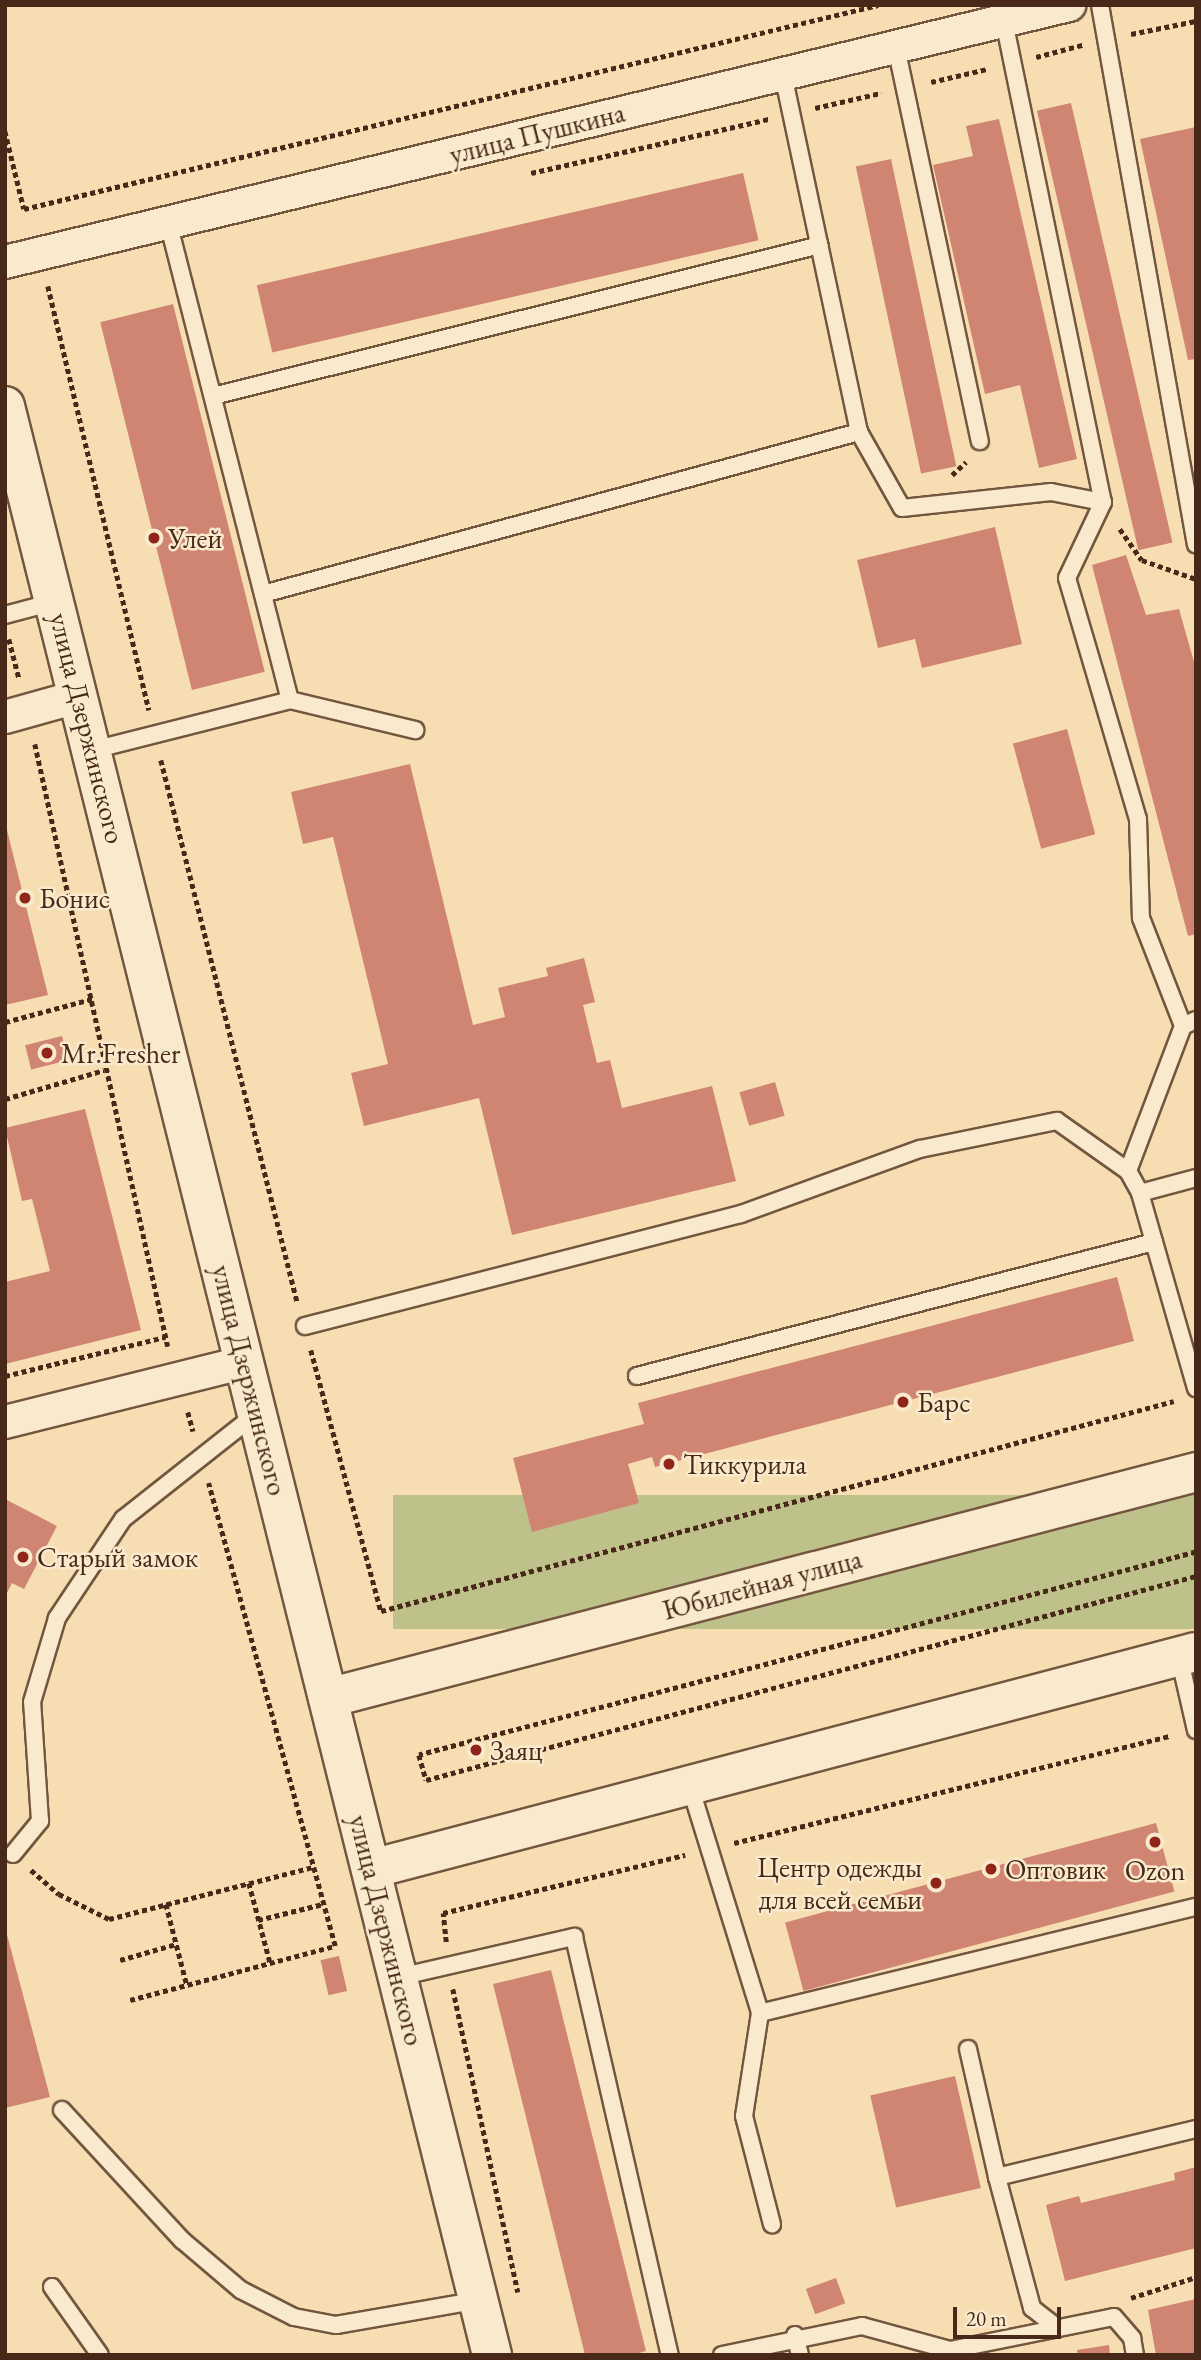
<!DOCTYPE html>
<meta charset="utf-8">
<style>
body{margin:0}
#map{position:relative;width:1201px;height:2360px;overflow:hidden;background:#f6deb2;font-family:"EB Garamond",serif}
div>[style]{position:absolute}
.green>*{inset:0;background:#bec18a;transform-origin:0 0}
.building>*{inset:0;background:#d08472;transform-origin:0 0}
.path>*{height:4.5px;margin-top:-2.25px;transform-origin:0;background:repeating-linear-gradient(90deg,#482919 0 5px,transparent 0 8.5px)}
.roads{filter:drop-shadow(2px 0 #74563f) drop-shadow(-2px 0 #74563f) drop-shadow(0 2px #74563f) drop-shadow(0 -2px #74563f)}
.service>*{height:16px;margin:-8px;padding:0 8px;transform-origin:8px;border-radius:8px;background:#f9eacd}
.minor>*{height:32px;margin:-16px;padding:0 16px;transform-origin:16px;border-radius:16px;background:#f9eacd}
.secondary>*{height:38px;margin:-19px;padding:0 19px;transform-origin:19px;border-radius:19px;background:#f9eacd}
.dots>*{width:19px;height:19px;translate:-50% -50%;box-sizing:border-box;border:4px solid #f9eacd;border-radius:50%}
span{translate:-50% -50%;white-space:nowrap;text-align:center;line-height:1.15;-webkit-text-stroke:5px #f9eacd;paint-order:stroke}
.street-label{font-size:28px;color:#482919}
.poi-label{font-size:28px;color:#482919}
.left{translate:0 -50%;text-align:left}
.right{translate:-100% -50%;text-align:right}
.frame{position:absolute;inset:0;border:7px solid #482919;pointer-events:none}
.scale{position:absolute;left:953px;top:2307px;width:108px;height:32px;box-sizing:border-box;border:4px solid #482919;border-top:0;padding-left:9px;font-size:21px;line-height:24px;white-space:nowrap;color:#482919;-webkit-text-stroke:5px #f9eacd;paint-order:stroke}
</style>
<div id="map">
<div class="green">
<div style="left:1196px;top:1495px;width:134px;height:803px;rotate:90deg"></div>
</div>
<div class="building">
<div style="left:1071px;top:103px;width:451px;height:35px;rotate:77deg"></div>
<div style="clip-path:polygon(999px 119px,1077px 459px,1039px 468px,1020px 385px,985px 394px,933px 165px,973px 156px,966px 126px)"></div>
<div style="clip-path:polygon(1196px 127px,1196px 359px,1188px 360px,1140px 139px)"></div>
<div style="left:891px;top:159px;width:314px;height:36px;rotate:78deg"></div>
<div style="left:743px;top:173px;width:69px;height:499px;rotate:77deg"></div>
<div style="left:173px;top:304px;width:379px;height:75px;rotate:76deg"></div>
<div style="clip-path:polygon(995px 527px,1022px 644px,922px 668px,915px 639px,878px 648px,857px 560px)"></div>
<div style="clip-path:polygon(1126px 555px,1146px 615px,1179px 609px,1196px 669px,1196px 934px,1188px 936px,1092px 565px)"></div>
<div style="left:1067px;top:729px;width:109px;height:56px;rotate:75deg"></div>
<div style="clip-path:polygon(410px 764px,473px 1025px,505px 1017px,498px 988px,548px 976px,546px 968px,584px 958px,595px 1002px,583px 1005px,597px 1063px,610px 1060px,622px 1108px,712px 1086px,736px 1181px,512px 1235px,479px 1098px,364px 1126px,351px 1073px,388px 1064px,333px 837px,303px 844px,291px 792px)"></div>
<div style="clip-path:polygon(5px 822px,48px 995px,5px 1005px)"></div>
<div style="left:62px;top:1036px;width:25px;height:38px;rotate:76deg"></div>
<div style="left:775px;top:1082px;width:35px;height:37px;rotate:74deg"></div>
<div style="clip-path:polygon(85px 1109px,141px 1330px,5px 1364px,5px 1282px,50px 1271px,32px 1199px,22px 1201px,5px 1128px)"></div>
<div style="clip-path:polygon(1117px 1277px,1134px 1341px,655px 1467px,652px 1457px,628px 1464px,639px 1503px,532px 1532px,513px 1458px,644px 1424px,638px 1403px)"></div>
<div style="clip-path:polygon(5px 1499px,57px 1526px,24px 1589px,12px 1583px,5px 1597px)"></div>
<div style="left:1156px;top:1823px;width:71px;height:384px;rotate:75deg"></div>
<div style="clip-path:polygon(5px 1927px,50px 2097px,5px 2108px)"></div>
<div style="left:339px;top:1956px;width:36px;height:19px;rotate:77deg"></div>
<div style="clip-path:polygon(551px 1970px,646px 2351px,632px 2355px,585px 2355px,493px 1984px)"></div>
<div style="left:955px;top:2076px;width:115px;height:87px;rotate:77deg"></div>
<div style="clip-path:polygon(1196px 2167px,1196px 2248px,1065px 2281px,1046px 2205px,1079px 2196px,1081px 2203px,1175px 2180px,1174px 2173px)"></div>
<div style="left:836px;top:2278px;width:27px;height:32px;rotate:70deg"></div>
<div style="clip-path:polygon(1196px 2299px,1196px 2355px,1156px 2355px,1148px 2310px)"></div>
<div style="clip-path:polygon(1109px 2345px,1110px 2355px,1078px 2355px,1077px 2350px)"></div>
</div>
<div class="path">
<div style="left:1131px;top:34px;width:66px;rotate:-11.3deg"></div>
<div style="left:1036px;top:57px;width:48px;rotate:-14.6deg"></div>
<div style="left:931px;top:82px;width:57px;rotate:-13.1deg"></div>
<div style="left:815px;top:108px;width:68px;rotate:-12.8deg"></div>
<div style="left:5px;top:131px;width:80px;rotate:76.3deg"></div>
<div style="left:24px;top:209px;width:878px;rotate:-13.43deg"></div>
<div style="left:531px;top:173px;width:244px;rotate:-12.8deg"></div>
<div style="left:48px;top:286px;width:436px;rotate:76.6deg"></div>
<div style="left:952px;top:475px;width:19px;rotate:-43deg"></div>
<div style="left:1120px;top:529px;width:38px;rotate:55deg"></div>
<div style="left:1142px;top:560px;width:57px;rotate:19.4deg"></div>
<div style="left:9px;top:639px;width:40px;rotate:75.6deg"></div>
<div style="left:35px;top:744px;width:617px;rotate:77.56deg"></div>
<div style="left:161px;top:760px;width:558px;rotate:75.89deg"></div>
<div style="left:5px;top:1022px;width:93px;rotate:-14.9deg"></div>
<div style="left:5px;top:1099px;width:103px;rotate:-16.3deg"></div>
<div style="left:311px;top:1350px;width:270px;rotate:75deg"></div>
<div style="left:381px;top:1611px;width:820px;rotate:-14.83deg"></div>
<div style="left:5px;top:1376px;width:165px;rotate:-13.7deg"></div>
<div style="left:188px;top:1412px;width:20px;rotate:75deg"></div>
<div style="left:1196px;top:1552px;width:803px;rotate:165.36deg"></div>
<div style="left:419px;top:1755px;width:26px;rotate:74deg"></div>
<div style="left:426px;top:1780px;width:797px;rotate:-14.84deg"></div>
<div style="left:734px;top:1843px;width:450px;rotate:-13.8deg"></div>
<div style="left:31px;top:1870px;width:37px;rotate:41deg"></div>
<div style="left:59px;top:1894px;width:56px;rotate:26.6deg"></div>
<div style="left:109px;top:1919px;width:211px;rotate:-14.3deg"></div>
<div style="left:249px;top:1883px;width:82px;rotate:75.1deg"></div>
<div style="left:166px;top:1904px;width:84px;rotate:75.5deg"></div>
<div style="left:258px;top:1920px;width:67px;rotate:-13.8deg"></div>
<div style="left:446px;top:1942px;width:29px;rotate:-96deg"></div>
<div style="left:443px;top:1913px;width:249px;rotate:-13.5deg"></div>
<div style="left:120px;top:1960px;width:58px;rotate:-15.9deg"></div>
<div style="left:453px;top:1989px;width:310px;rotate:77.9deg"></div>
<div style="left:130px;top:2000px;width:212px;rotate:-14.8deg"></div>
<div style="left:335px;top:1946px;width:480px;rotate:-105.3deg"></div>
<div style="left:1131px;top:2298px;width:68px;rotate:-17.9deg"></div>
</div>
<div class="roads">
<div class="service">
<div style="left:1100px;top:5px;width:548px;rotate:79.92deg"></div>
<div style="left:1004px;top:21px;width:491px;rotate:78.4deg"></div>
<div style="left:1103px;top:502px;width:84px;rotate:115.3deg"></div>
<div style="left:1067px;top:578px;width:251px;rotate:73.6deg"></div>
<div style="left:1138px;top:819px;width:99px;rotate:88.3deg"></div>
<div style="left:1141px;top:918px;width:116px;rotate:68.7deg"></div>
<div style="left:1183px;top:1026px;width:14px;rotate:-25deg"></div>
<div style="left:896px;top:47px;width:403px;rotate:78deg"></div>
<div style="left:168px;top:222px;width:493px;rotate:75.7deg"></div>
<div style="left:213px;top:396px;width:625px;rotate:-13.97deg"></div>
<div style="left:859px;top:432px;width:87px;rotate:60.5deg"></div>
<div style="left:902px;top:508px;width:150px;rotate:-6.1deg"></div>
<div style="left:1051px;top:492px;width:53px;rotate:10.9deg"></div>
<div style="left:263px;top:594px;width:618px;rotate:-15.21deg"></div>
<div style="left:859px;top:432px;width:367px;rotate:-102deg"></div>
<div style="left:5px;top:615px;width:51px;rotate:-14.9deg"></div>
<div style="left:93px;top:750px;width:203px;rotate:-14.2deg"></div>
<div style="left:290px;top:700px;width:129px;rotate:13.5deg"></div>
<div style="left:1183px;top:1026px;width:155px;rotate:110.8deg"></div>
<div style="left:1128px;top:1171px;width:25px;rotate:61deg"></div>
<div style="left:1140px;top:1193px;width:203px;rotate:74deg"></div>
<div style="left:1140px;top:1193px;width:58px;rotate:-15deg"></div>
<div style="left:305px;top:1326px;width:450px;rotate:-14.4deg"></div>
<div style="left:741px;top:1214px;width:190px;rotate:-20deg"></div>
<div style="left:920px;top:1149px;width:140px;rotate:-11.6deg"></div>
<div style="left:1057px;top:1121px;width:87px;rotate:35.2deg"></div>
<div style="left:637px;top:1376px;width:534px;rotate:-14.53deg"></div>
<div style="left:1179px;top:1656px;width:76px;rotate:77.1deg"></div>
<div style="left:689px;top:1783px;width:241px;rotate:72.8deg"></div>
<div style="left:760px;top:2013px;width:104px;rotate:98.8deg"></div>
<div style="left:744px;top:2116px;width:112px;rotate:75.5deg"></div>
<div style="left:13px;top:1854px;width:43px;rotate:-50.7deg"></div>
<div style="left:40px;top:1821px;width:119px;rotate:-93.8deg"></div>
<div style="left:32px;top:1702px;width:88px;rotate:-73.4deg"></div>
<div style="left:57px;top:1618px;width:119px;rotate:-56.3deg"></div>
<div style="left:123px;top:1519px;width:169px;rotate:-38.3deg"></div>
<div style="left:399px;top:1977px;width:180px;rotate:-12.9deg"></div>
<div style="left:574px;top:1937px;width:429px;rotate:77.1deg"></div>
<div style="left:760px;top:2013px;width:449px;rotate:-13.7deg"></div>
<div style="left:968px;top:2049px;width:131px;rotate:77.2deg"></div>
<div style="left:997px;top:2177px;width:205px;rotate:-13.6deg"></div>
<div style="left:62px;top:2110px;width:177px;rotate:47.3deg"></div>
<div style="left:182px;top:2240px;width:77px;rotate:40.3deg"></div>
<div style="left:241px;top:2290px;width:59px;rotate:27deg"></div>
<div style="left:294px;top:2317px;width:43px;rotate:10.8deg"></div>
<div style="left:336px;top:2325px;width:145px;rotate:-9.9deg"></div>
<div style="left:997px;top:2177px;width:136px;rotate:75deg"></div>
<div style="left:1032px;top:2308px;width:31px;rotate:38deg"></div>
<div style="left:52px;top:2287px;width:83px;rotate:54.8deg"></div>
<div style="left:795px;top:2335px;width:21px;rotate:76deg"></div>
<div style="left:722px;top:2355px;width:143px;rotate:-11.7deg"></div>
<div style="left:862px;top:2326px;width:91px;rotate:15.3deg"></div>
<div style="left:950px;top:2350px;width:167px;rotate:-11.4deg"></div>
<div style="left:1114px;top:2317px;width:28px;rotate:49deg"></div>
<div style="left:1132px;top:2338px;width:17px;rotate:80deg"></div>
</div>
<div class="minor">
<div style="left:5px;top:262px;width:1095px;rotate:-13.58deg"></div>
<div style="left:5px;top:717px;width:78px;rotate:-15.6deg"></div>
<div style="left:5px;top:1422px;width:247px;rotate:-14deg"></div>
</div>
<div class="secondary">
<div style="left:5px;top:406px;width:2009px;rotate:75.97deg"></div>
<div style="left:328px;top:1698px;width:897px;rotate:-14.59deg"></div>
<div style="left:371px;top:1869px;width:853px;rotate:-14.74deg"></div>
</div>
</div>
<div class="dots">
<div style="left:154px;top:538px;background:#8f2418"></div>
<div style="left:25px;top:898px;background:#8f2418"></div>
<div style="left:47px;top:1053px;background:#8f2418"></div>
<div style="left:903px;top:1402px;background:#8f2418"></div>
<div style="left:669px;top:1464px;background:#8f2418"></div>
<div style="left:23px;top:1557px;background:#8f2418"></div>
<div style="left:476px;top:1750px;background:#8f2418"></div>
<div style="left:1155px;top:1842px;background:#8f2418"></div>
<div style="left:991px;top:1869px;background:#8f2418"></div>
<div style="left:936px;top:1883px;background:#8f2418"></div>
</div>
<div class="street-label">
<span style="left:537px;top:133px;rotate:-14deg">улица Пушкина</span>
<span style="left:88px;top:728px;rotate:76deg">улица Дзержинского</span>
<span style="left:250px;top:1380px;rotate:76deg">улица Дзержинского</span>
<span style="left:762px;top:1584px;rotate:-15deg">Юбилейная улица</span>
<span style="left:387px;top:1930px;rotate:76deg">улица Дзержинского</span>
</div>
<div class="poi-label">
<span class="left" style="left:168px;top:538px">Улей</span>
<span class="left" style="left:39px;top:898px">Бонис</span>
<span class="left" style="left:61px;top:1053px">Mr.Fresher</span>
<span class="left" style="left:917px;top:1402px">Барс</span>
<span class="left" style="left:683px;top:1464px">Тиккурила</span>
<span class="left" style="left:37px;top:1557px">Старый замок</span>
<span class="left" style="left:490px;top:1750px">Заяц</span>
<span class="right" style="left:922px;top:1883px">Центр одежды<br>для всей семьи</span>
<span class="left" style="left:1005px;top:1869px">Оптовик</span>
<span style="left:1155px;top:1870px">Ozon</span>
</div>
<div class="frame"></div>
<div class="scale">20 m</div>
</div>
